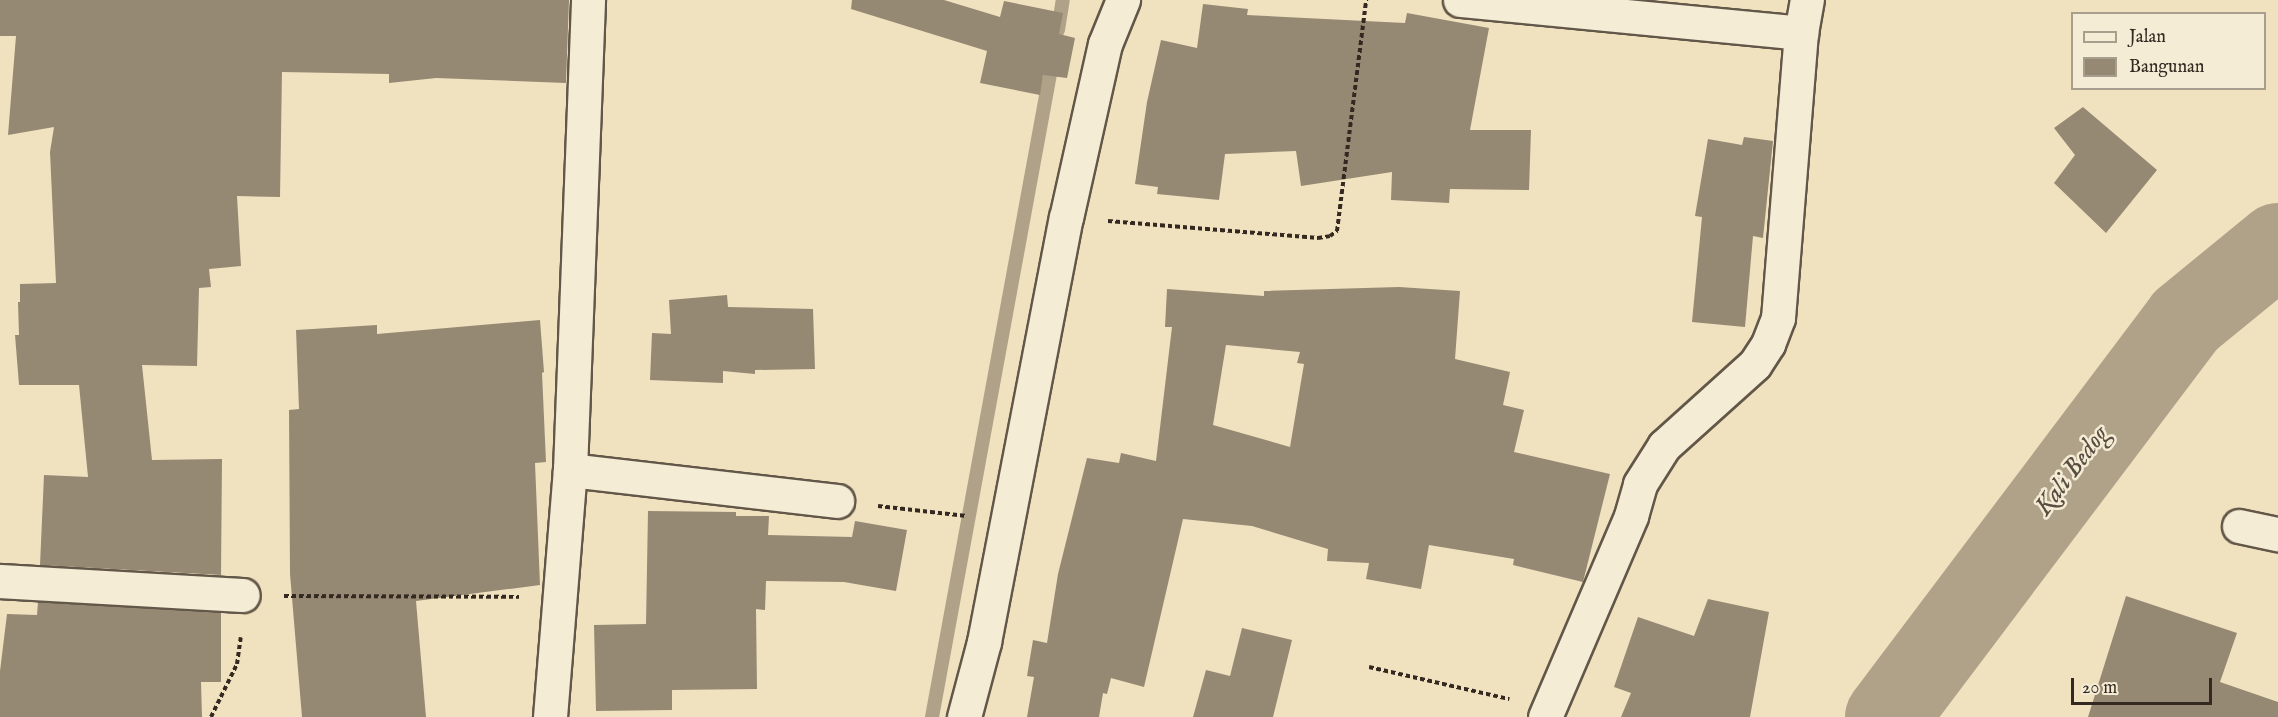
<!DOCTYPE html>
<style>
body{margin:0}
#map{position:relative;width:2278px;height:717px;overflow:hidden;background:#f0e1bf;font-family:"IM FELL English",serif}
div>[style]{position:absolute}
.stream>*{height:14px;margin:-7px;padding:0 7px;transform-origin:7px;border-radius:7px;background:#b0a289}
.river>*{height:84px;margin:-42px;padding:0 42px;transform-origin:42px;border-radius:42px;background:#b0a289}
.building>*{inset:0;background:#958973}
.path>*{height:4px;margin-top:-2px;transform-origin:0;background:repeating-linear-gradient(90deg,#332921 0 4.5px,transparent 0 7.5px)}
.roads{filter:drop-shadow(2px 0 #625748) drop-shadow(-2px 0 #625748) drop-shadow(0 2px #625748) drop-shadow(0 -2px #625748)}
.street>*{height:33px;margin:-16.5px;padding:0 16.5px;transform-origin:16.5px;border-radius:16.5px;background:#f5ecd5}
span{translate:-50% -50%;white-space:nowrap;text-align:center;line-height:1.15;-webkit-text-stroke:5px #f5ecd5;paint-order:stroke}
.water-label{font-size:26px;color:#584d40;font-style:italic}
.legend{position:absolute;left:2071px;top:12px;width:195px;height:78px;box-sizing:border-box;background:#f5ecd5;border:2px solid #a79e8d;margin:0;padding:8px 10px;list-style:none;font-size:18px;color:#332921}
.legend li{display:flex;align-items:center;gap:12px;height:30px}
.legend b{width:30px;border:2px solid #a79e8d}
.scale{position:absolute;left:2071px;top:678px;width:141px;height:27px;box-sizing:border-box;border:3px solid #332921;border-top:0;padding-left:8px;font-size:18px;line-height:21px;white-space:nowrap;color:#332921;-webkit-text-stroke:4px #f5ecd5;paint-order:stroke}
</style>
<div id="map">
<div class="stream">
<div style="left:1058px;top:30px;width:30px;rotate:-81deg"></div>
<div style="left:932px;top:717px;width:670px;rotate:-79.6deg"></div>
</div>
<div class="river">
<div style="left:1887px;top:717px;width:496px;rotate:-53deg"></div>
<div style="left:2185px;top:321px;width:120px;rotate:-39.3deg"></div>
</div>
<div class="building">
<div style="clip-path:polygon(0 0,569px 0,566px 83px,436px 78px,389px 83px,389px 74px,282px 72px,280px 197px,237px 196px,241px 266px,209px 269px,211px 287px,199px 288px,197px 366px,142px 365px,152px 460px,222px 459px,221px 575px,40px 565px,44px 475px,88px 477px,79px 385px,19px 385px,15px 335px,19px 335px,18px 302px,20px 302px,20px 284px,56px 283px,50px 152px,54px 127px,8px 135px,16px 36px,0 36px)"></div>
<div style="clip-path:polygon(852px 0,944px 0,1000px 17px,1004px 1px,1063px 13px,1059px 34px,1075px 38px,1067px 78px,1043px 75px,1040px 95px,980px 83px,987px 51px,851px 9px)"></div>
<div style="clip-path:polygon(1203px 4px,1248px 9px,1247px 15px,1405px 23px,1407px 13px,1489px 28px,1470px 130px,1531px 130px,1529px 190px,1450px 189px,1449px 203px,1391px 200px,1392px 172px,1301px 186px,1296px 151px,1225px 154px,1219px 200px,1157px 194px,1158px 187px,1135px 184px,1147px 102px,1161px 40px,1197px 48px)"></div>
<div style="clip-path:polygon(2083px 107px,2157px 170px,2106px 233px,2054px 183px,2075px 155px,2054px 128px)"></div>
<div style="clip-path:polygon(1744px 137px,1773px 141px,1763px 238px,1753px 236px,1745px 327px,1692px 322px,1702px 217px,1695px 216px,1708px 139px,1742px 145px)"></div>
<div style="clip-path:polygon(evenodd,1399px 287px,1460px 291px,1455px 359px,1510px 372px,1503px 405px,1524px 410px,1514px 452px,1610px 474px,1583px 582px,1513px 565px,1514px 559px,1429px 545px,1421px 589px,1366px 579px,1369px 563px,1327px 561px,1328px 549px,1252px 526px,1183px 519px,1144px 687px,1111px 678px,1107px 694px,1103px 693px,1099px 717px,1027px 717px,1034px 677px,1027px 676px,1033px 640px,1047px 643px,1058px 574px,1087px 458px,1119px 463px,1121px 453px,1156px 461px,1172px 327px,1165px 327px,1167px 289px,1264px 296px,1264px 291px,1399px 287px,1226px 345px,1300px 352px,1297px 363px,1304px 364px,1290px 447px,1213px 425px,1226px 345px)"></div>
<div style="clip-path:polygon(727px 295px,728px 307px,813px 309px,815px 369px,755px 370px,755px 374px,723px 371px,723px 383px,650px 380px,652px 333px,671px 334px,669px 300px)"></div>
<div style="clip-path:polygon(540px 320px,544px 372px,542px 373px,546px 462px,535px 463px,540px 585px,416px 601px,426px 717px,302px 717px,290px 574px,289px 410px,299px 409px,296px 330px,377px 325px,377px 334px)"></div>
<div style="clip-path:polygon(648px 511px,736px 512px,736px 516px,769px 516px,768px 535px,852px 537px,855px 521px,907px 530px,896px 591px,844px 582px,766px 581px,765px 610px,756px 609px,757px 689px,672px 690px,672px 710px,596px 711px,594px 625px,646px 624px)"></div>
<div style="clip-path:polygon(2126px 596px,2237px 633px,2220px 682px,2278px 702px,2278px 717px,2088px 717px)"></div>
<div style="clip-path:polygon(1708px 599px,1769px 612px,1750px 717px,1621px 717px,1631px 693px,1614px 687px,1638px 617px,1694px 636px)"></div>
<div style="clip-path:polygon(38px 602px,221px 613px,221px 682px,201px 682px,202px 717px,0 717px,0 671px,7px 614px,37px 615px)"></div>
<div style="clip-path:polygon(1242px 628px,1292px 640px,1273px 717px,1193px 717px,1206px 670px,1230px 676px)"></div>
</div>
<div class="path">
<div style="left:1108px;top:221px;width:211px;rotate:4.6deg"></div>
<div style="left:1318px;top:238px;width:12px;rotate:-9deg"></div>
<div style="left:1330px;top:236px;width:9px;rotate:-36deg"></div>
<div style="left:1337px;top:231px;width:233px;rotate:-82.8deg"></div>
<div style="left:878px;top:506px;width:89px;rotate:6.5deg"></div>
<div style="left:284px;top:596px;width:235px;rotate:0.2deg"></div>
<div style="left:1369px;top:667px;width:144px;rotate:12.9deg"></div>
<div style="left:211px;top:717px;width:59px;rotate:-63.9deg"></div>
<div style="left:237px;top:664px;width:27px;rotate:-82deg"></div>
</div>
<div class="roads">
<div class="street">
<div style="left:1460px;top:0;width:343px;rotate:5.5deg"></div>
<div style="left:570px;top:470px;width:269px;rotate:6.6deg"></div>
<div style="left:2239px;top:526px;width:40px;rotate:12deg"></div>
<div style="left:0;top:581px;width:243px;rotate:3.3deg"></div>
<div style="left:550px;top:717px;width:248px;rotate:-85.4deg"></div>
<div style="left:570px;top:470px;width:470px;rotate:-87.8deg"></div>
<div style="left:964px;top:717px;width:78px;rotate:-75.1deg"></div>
<div style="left:984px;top:642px;width:432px;rotate:-79.1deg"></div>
<div style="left:1066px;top:218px;width:178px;rotate:-77.4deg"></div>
<div style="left:1105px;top:44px;width:48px;rotate:-67.8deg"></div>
<div style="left:1545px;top:717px;width:219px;rotate:-66.8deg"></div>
<div style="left:1631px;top:516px;width:33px;rotate:-74deg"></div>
<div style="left:1640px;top:484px;width:45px;rotate:-57.7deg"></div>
<div style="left:1664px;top:446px;width:122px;rotate:-42deg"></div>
<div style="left:1755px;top:364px;width:24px;rotate:-57deg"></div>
<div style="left:1768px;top:344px;width:28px;rotate:-69deg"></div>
<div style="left:1778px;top:318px;width:286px;rotate:-85.4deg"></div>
<div style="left:1801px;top:33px;width:34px;rotate:-80deg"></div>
</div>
</div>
<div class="water-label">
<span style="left:2072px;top:471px;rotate:-53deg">Kali Bedog</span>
</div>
<ul class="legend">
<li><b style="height:8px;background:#f5ecd5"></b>Jalan</li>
<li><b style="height:16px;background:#958973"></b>Bangunan</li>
</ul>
<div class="scale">20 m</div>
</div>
